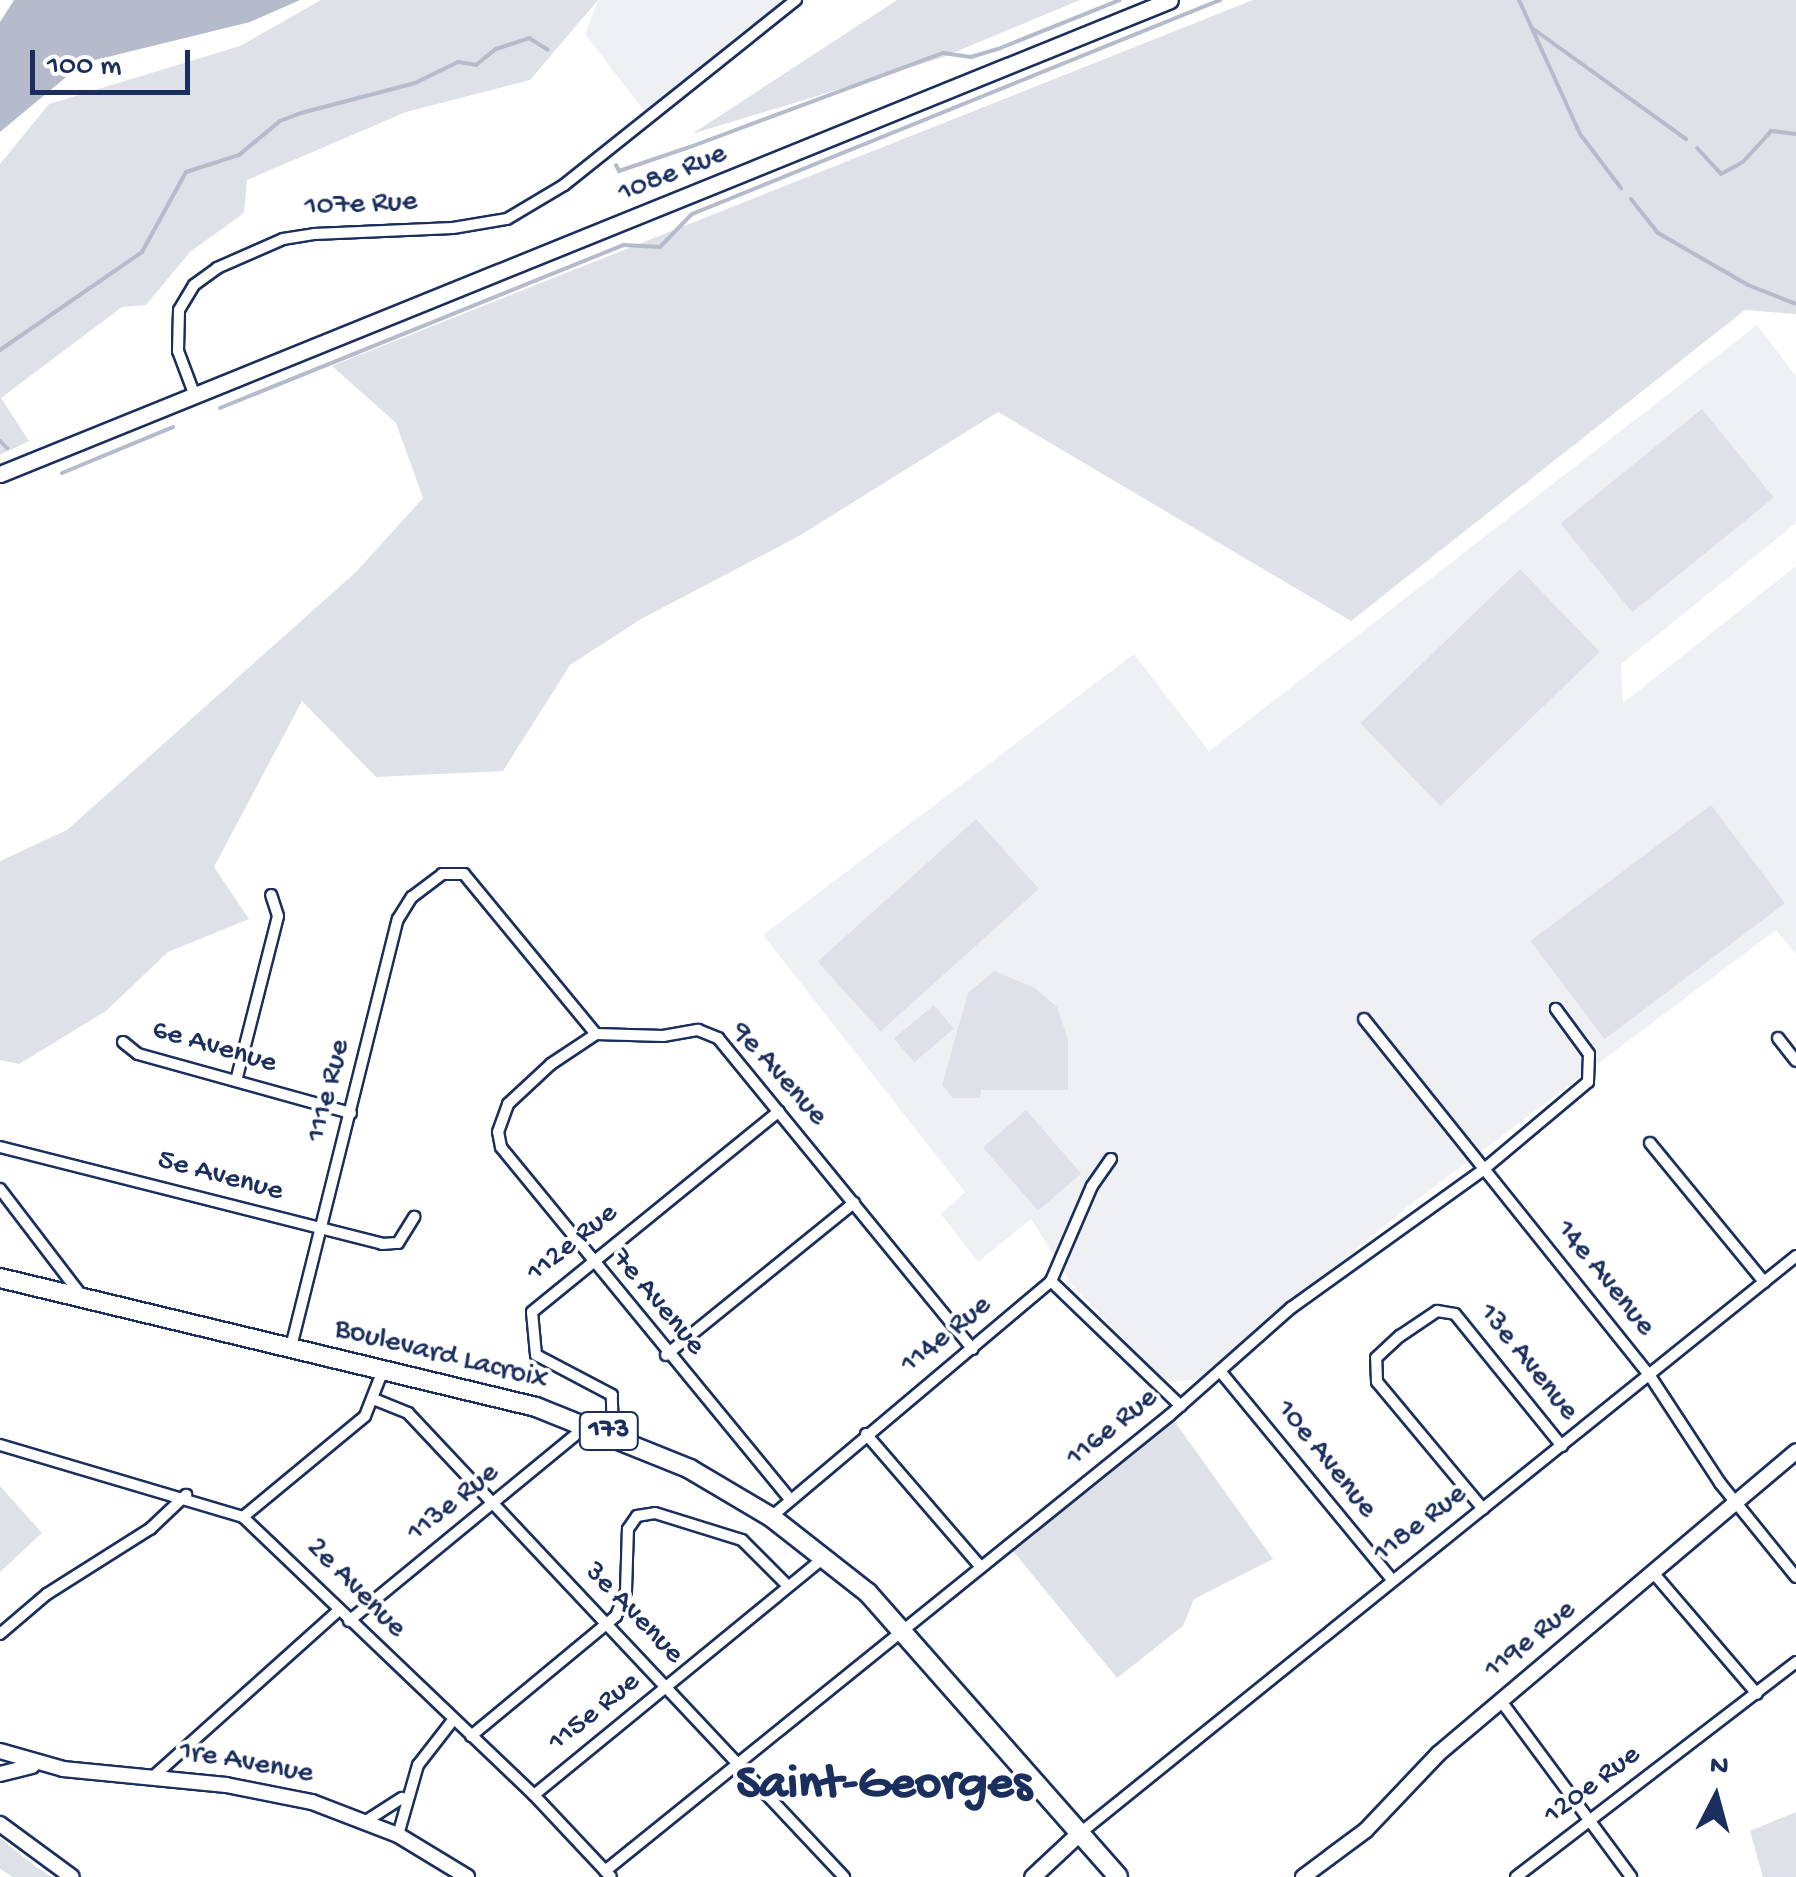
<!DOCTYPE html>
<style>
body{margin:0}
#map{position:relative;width:1796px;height:1877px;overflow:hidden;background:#fff;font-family:"Gochi Hand",sans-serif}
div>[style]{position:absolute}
.built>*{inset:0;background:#eff0f4}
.green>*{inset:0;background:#dee1e7;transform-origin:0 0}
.water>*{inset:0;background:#b5bbca}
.stream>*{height:4px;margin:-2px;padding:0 2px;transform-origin:2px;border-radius:2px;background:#b5bbca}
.roads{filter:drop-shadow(2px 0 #1b2f5e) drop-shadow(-2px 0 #1b2f5e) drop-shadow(0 2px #1b2f5e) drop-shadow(0 -2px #1b2f5e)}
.minor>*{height:10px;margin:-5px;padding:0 5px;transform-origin:5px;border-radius:5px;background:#fff}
.tertiary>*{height:14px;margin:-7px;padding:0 7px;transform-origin:7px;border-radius:7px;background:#fff}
.secondary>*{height:15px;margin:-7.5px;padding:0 7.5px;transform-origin:7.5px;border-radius:7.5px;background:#fff}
.primary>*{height:18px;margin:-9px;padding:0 9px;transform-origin:9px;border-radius:9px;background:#fff}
span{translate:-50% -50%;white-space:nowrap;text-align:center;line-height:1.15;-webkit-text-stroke:8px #fff;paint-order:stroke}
.shield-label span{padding:2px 8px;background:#fff;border:2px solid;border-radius:8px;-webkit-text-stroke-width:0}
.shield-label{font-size:28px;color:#1b2f5e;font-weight:700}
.street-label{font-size:30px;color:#1b2f5e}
.town-label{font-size:50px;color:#1b2f5e;font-weight:700}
.north{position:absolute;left:1666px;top:1747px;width:100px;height:100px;-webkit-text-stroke:8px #fff;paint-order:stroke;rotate:6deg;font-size:28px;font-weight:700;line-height:40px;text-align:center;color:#1b2f5e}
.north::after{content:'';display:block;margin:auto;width:35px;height:45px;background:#1b2f5e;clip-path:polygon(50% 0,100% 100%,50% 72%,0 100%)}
.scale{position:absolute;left:30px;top:50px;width:160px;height:45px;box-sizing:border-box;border:5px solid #1b2f5e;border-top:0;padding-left:12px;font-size:30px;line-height:35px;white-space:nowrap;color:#1b2f5e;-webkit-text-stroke:8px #fff;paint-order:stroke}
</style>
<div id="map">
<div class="built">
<div style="clip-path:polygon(598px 0,791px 0,648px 116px,585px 34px)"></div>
<div style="clip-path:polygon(1757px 325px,1796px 376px,1796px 523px,1621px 664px,1623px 703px,1796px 566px,1796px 954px,1776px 930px,1406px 1208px,1200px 1379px,1169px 1382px,1151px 1369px,1072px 1284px,1031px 1219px,978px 1262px,941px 1214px,965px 1192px,763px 935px,1134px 654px,1209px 751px)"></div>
</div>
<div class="green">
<div style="clip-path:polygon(321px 0,598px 0,530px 80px,406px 112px,247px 180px,244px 213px,190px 252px,146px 305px,122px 307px,1px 398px,29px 441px,0 455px,0 164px,49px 104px,240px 46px)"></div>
<div style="clip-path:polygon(897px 0,1080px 0,941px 58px,692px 134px)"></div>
<div style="clip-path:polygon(1253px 0,1796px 0,1796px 314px,1745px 310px,1351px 621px,998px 412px,799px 536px,641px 619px,570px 665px,503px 771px,376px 777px,302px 701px,214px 867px,249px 919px,168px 952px,106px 1011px,19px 1064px,0 1060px,0 861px,67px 830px,357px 571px,423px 498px,396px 423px,332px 366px)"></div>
<div style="left:1702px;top:409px;width:114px;height:182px;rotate:51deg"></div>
<div style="left:1520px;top:569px;width:115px;height:222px;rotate:46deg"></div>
<div style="left:1711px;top:805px;width:123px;height:226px;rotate:53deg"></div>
<div style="left:976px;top:819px;width:94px;height:213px;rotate:48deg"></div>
<div style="clip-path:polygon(994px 971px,1035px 988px,1057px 1007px,1068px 1039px,1068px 1090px,981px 1090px,980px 1098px,953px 1098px,942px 1085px,968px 993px)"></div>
<div style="left:934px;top:1005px;width:31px;height:52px;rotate:50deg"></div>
<div style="left:1026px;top:1110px;width:84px;height:57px;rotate:49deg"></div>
<div style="clip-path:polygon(1170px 1415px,1273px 1559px,1194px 1599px,1183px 1626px,1117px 1678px,1008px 1545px)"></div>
<div style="clip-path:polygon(0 1486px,42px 1533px,0 1572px)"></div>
<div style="clip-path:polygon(1796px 1812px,1796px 1877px,1763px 1877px,1750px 1831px)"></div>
<div style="clip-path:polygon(0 1838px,36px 1867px,52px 1877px,13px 1877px,0 1869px)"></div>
</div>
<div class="water">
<div style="clip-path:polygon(14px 0,300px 0,250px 22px,83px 63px,0 132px,0 22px)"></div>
</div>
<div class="stream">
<div style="left:1519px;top:0;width:147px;rotate:65.5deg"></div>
<div style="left:1580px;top:134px;width:68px;rotate:52.8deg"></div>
<div style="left:1532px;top:28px;width:190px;rotate:35.8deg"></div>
<div style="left:1697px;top:148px;width:35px;rotate:47deg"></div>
<div style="left:1721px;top:174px;width:25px;rotate:-29deg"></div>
<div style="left:1743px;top:162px;width:42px;rotate:-47.9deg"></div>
<div style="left:1771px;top:131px;width:25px;rotate:7deg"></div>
<div style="left:616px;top:165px;width:7px;rotate:63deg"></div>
<div style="left:619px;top:171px;width:75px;rotate:-18.7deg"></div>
<div style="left:690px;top:147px;width:270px;rotate:-20.4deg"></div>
<div style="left:943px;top:53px;width:28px;rotate:8deg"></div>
<div style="left:971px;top:57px;width:28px;rotate:-17deg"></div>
<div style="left:998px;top:49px;width:131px;rotate:-21.9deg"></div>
<div style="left:1631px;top:199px;width:43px;rotate:51.5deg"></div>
<div style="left:1658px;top:233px;width:104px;rotate:30deg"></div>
<div style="left:1748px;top:285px;width:52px;rotate:21.6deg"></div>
<div style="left:0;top:350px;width:173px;rotate:-34.6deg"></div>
<div style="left:142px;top:252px;width:91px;rotate:-61.2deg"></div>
<div style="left:186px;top:172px;width:56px;rotate:-17.8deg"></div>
<div style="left:239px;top:155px;width:53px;rotate:-39.7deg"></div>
<div style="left:280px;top:121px;width:22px;rotate:-21deg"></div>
<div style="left:301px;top:113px;width:118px;rotate:-14.7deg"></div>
<div style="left:415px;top:83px;width:48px;rotate:-26deg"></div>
<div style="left:458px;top:62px;width:18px;rotate:9deg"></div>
<div style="left:476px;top:65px;width:26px;rotate:-39deg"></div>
<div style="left:496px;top:49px;width:35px;rotate:-18deg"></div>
<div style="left:529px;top:38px;width:22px;rotate:32deg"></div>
<div style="left:220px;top:408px;width:435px;rotate:-22deg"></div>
<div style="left:623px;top:245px;width:37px;rotate:3deg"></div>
<div style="left:660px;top:247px;width:46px;rotate:-45.9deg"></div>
<div style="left:692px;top:214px;width:570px;rotate:-22.06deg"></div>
<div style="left:0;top:441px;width:10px;rotate:45deg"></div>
<div style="left:62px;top:473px;width:120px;rotate:-22.5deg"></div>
</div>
<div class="roads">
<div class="minor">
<div style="left:195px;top:396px;width:48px;rotate:-110.7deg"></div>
<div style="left:178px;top:351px;width:41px;rotate:-88.6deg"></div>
<div style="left:179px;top:310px;width:29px;rotate:-59deg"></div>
<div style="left:194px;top:285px;width:29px;rotate:-36deg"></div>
<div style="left:217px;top:268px;width:72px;rotate:-23.7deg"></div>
<div style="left:283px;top:239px;width:31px;rotate:-9deg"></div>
<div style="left:314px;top:234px;width:139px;rotate:-2.5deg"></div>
<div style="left:453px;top:228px;width:55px;rotate:-9.5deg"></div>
<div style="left:507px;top:219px;width:66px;rotate:-30.8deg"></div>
<div style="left:564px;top:185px;width:297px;rotate:-38.6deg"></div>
<div style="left:1364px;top:1019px;width:457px;rotate:51.3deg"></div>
<div style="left:1650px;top:1376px;width:128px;rotate:56.8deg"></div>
<div style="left:1720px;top:1483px;width:121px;rotate:51deg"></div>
<div style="left:1778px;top:1038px;width:29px;rotate:52deg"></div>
<div style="left:123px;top:1042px;width:19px;rotate:39deg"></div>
<div style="left:138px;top:1054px;width:221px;rotate:15.5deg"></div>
<div style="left:236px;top:1081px;width:170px;rotate:-75.7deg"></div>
<div style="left:278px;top:916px;width:22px;rotate:-108deg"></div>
<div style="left:1650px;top:1143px;width:180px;rotate:50.6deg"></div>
<div style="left:0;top:1147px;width:394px;rotate:14.2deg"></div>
<div style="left:382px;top:1244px;width:16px;rotate:-4deg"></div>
<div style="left:398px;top:1243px;width:31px;rotate:-58deg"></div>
<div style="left:0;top:1189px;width:133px;rotate:52.6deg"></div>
<div style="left:1051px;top:1281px;width:180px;rotate:43.9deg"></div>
<div style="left:291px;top:1347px;width:441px;rotate:-76deg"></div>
<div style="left:398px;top:919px;width:26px;rotate:-58deg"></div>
<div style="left:412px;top:897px;width:38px;rotate:-37deg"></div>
<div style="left:442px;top:874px;width:22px"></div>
<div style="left:464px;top:874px;width:207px;rotate:50.5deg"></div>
<div style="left:666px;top:1355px;width:242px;rotate:-39deg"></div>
<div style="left:1220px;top:1371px;width:271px;rotate:50.5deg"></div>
<div style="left:376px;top:1400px;width:35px;rotate:22deg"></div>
<div style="left:408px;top:1413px;width:637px;rotate:46.78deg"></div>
<div style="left:613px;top:1432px;width:37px;rotate:-92deg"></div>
<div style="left:612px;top:1395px;width:86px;rotate:-152.2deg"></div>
<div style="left:536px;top:1355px;width:43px;rotate:-95.3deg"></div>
<div style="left:532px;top:1312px;width:318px;rotate:-39.1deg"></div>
<div style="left:866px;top:1434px;width:176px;rotate:49.2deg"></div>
<div style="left:0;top:1445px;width:253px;rotate:16.5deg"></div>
<div style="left:243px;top:1517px;width:402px;rotate:43.7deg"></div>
<div style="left:534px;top:1795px;width:112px;rotate:46.8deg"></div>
<div style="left:789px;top:1498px;width:454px;rotate:-129.4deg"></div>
<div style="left:501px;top:1147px;width:15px;rotate:-101deg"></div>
<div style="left:498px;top:1132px;width:30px;rotate:-70deg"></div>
<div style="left:508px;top:1104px;width:59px;rotate:-42.9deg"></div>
<div style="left:551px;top:1064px;width:54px;rotate:-33.7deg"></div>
<div style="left:596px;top:1034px;width:67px;rotate:1.7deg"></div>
<div style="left:663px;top:1036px;width:36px;rotate:-10deg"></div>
<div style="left:698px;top:1030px;width:22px;rotate:22deg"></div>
<div style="left:718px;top:1038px;width:402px;rotate:50.7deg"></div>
<div style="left:1483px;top:1509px;width:165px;rotate:-129.8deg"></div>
<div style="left:1377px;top:1382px;width:24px;rotate:-92deg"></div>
<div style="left:1376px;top:1358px;width:33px;rotate:-43deg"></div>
<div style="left:1400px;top:1336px;width:45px;rotate:-34deg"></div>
<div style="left:1437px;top:1311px;width:18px;rotate:9deg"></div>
<div style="left:1455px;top:1314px;width:170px;rotate:51deg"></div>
<div style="left:243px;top:1517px;width:158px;rotate:-39.6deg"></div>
<div style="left:365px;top:1416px;width:49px;rotate:-68.6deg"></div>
<div style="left:771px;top:1517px;width:366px;rotate:-40.1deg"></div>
<div style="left:1051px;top:1281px;width:103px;rotate:-66.7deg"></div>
<div style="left:1092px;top:1186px;width:33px;rotate:-55deg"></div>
<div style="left:1656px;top:1576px;width:155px;rotate:49.4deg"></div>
<div style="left:349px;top:1621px;width:309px;rotate:-39.4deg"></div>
<div style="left:0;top:1634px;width:62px;rotate:-40.4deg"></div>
<div style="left:47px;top:1594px;width:122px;rotate:-32.3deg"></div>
<div style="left:150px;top:1529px;width:50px;rotate:-43.4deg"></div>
<div style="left:1501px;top:1701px;width:219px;rotate:53.5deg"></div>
<div style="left:471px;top:1736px;width:188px;rotate:-39.6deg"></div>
<div style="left:616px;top:1616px;width:27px;rotate:-68deg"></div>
<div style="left:626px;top:1591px;width:62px;rotate:-88.2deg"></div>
<div style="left:628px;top:1529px;width:16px;rotate:-55deg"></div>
<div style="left:637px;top:1516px;width:18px;rotate:-9deg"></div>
<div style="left:655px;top:1513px;width:91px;rotate:17.2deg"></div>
<div style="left:742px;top:1540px;width:65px;rotate:45deg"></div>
<div style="left:154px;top:1776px;width:247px;rotate:-41.9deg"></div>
<div style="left:534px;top:1795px;width:375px;rotate:-39.3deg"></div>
<div style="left:366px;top:1821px;width:43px;rotate:-32.6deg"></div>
<div style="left:1079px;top:1834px;width:921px;rotate:-38.87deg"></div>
<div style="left:398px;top:1835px;width:73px;rotate:-74.1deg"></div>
<div style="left:418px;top:1765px;width:57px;rotate:-52.1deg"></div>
<div style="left:605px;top:1871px;width:726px;rotate:-38.91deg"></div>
<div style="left:1170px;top:1415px;width:162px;rotate:-41.5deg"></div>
<div style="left:1291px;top:1308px;width:236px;rotate:-35.7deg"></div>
<div style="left:1483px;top:1170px;width:137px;rotate:-40deg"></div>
<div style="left:1588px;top:1082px;width:28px;rotate:-88deg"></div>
<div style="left:1589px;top:1054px;width:56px;rotate:-126.3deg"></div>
<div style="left:1516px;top:1877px;width:353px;rotate:-37.5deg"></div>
</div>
<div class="tertiary">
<div style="left:0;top:1751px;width:66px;rotate:15.9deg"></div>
<div style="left:63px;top:1769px;width:164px;rotate:5.6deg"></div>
<div style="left:226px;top:1785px;width:88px;rotate:11.2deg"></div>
<div style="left:312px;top:1802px;width:92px;rotate:21deg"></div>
<div style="left:398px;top:1835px;width:81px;rotate:31.3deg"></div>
<div style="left:0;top:1774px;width:33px;rotate:-14deg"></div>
<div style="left:0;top:1824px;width:89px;rotate:36.4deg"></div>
<div style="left:1303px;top:1877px;width:79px;rotate:-36.7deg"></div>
<div style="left:1366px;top:1830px;width:105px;rotate:-46.5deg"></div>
<div style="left:1438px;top:1754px;width:469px;rotate:-40.2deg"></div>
</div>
<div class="secondary">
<div style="left:0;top:474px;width:1262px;rotate:-22.05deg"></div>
<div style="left:1032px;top:1877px;width:63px;rotate:-43.1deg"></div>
</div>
<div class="primary">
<div style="left:0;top:1278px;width:551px;rotate:13.53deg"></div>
<div style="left:536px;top:1407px;width:166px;rotate:21.9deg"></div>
<div style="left:690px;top:1469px;width:94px;rotate:30.7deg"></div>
<div style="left:771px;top:1517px;width:123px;rotate:38.1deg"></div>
<div style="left:868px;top:1593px;width:378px;rotate:48.6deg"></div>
</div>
</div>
<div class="shield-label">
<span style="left:609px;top:1431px">173</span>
</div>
<div class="street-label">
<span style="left:673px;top:175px;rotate:-22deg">108e Rue</span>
<span style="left:361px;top:206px;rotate:-3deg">107e Rue</span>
<span style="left:214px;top:1048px;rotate:16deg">6e Avenue</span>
<span style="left:778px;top:1075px;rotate:48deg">9e Avenue</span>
<span style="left:330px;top:1091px;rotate:-76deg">111e Rue</span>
<span style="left:220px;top:1177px;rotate:15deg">5e Avenue</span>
<span style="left:573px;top:1244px;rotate:-39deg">112e Rue</span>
<span style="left:1604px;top:1279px;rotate:51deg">14e Avenue</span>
<span style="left:657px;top:1303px;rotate:50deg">7e Avenue</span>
<span style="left:947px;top:1336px;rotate:-39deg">114e Rue</span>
<span style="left:441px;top:1356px;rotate:14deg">Boulevard Lacroix</span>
<span style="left:1527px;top:1363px;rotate:51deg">13e Avenue</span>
<span style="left:1113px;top:1429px;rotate:-39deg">116e Rue</span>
<span style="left:1325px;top:1460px;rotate:51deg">10e Avenue</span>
<span style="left:454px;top:1504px;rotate:-39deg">113e Rue</span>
<span style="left:1421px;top:1525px;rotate:-38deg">118e Rue</span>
<span style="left:355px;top:1589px;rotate:45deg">2e Avenue</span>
<span style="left:633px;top:1614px;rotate:46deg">3e Avenue</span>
<span style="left:1531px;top:1641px;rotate:-39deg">119e Rue</span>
<span style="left:595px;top:1713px;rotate:-39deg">115e Rue</span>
<span style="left:246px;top:1764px;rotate:10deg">1re Avenue</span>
<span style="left:1593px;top:1786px;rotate:-37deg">120e Rue</span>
</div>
<div class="town-label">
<span style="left:884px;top:1786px">Saint-Georges</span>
</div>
<div class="north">N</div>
<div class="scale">100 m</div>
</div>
